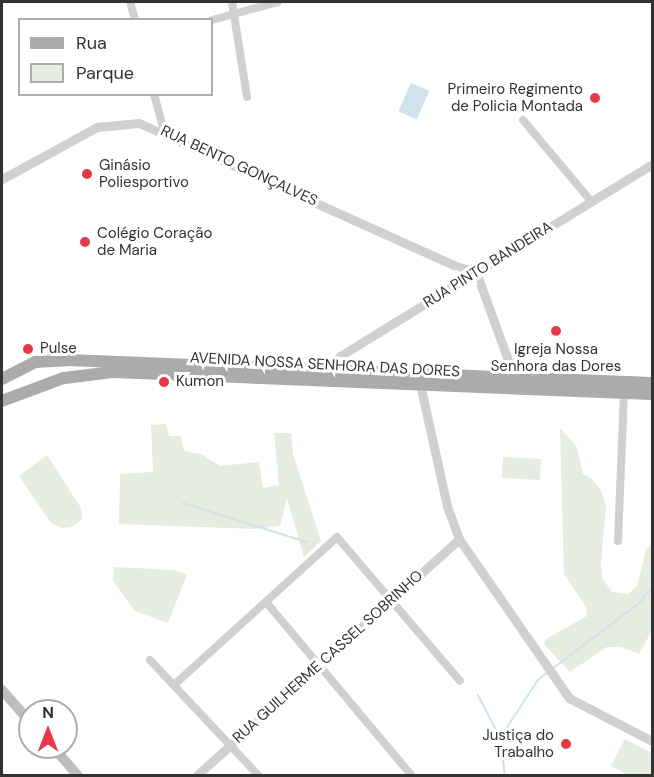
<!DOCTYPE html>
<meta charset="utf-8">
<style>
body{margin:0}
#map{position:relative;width:654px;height:777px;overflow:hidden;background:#fff;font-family:"DM Sans",sans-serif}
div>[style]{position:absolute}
.green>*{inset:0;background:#e6ecdf;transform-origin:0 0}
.water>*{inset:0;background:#cfe2ee;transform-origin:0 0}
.stream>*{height:2px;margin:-1px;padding:0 1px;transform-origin:1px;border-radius:1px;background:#cfe2ee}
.minor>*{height:8px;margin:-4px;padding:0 4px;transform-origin:4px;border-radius:4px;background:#d0d0d0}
.tertiary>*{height:9px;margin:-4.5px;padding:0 4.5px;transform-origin:4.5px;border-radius:4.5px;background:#d0d0d0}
.secondary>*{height:10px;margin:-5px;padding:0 5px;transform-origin:5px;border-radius:5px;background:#bdbdbd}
.primary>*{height:12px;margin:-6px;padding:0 6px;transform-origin:6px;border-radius:6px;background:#ababab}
.dots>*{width:16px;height:16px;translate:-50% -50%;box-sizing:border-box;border:3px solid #fff;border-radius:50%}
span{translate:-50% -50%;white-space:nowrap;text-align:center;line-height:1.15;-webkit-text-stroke:6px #fff;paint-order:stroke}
.poi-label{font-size:15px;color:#333}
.right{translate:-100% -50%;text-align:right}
.left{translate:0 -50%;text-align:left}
.street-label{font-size:15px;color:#333}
.frame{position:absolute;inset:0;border:3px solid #333;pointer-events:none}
.legend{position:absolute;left:18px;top:18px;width:195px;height:78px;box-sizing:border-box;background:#fff;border:2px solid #adadad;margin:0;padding:8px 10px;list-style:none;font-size:18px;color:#333}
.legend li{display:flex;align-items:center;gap:12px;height:30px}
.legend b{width:30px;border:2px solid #adadad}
.north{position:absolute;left:18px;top:699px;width:60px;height:60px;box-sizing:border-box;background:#fff;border:2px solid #adadad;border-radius:50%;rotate:0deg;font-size:16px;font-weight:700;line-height:24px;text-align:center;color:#333}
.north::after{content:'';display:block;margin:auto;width:21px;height:27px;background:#e63946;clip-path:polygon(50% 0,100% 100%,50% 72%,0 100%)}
</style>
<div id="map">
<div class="green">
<div style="clip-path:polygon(166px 424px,169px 436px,181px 436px,184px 451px,201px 454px,220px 466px,259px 462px,263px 488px,279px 485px,274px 433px,291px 433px,293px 454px,321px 541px,304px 557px,287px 498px,280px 526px,255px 529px,119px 524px,120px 474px,153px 472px,151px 425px)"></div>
<div style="clip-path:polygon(560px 428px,577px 447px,583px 474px,591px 478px,601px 491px,606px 505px,601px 563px,602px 578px,612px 592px,628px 594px,637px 586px,646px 550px,652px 542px,652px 630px,639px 654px,621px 647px,607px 647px,570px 672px,544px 644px,546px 639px,587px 616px,586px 607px,564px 574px)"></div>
<div style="clip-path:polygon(47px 455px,81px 508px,82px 520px,71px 527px,62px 528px,51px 523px,19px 476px)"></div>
<div style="left:503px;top:457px;width:38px;height:21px;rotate:3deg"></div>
<div style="clip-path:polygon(114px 567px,174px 570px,187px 575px,168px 623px,135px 611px,113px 581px)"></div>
<div style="clip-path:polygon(625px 739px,652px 753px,652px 775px,628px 775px,611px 766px)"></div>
</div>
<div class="water">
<div style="left:411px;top:83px;width:20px;height:31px;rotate:24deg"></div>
</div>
<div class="stream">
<div style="left:183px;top:503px;width:130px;rotate:17.5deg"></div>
<div style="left:552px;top:669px;width:108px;rotate:-37.1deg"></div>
<div style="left:638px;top:604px;width:21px;rotate:-49deg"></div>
<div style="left:478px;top:695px;width:48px;rotate:62.9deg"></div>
<div style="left:505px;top:776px;width:38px;rotate:-97deg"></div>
<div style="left:500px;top:738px;width:69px;rotate:-56.8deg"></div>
<div style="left:538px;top:680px;width:13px;rotate:-39deg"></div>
</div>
<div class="minor">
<div style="left:130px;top:2px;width:19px;rotate:74deg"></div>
<div style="left:232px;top:2px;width:96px;rotate:81deg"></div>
<div style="left:212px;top:20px;width:68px;rotate:-15.3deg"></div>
<div style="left:154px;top:94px;width:38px;rotate:75deg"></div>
<div style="left:523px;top:120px;width:106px;rotate:50deg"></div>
<div style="left:618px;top:541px;width:148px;rotate:-87.7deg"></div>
<div style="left:266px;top:602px;width:227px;rotate:50deg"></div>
<div style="left:150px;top:660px;width:159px;rotate:46.8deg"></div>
<div style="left:174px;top:685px;width:220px;rotate:-42.2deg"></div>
<div style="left:337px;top:537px;width:189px;rotate:49.5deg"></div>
</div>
<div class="tertiary">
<div style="left:2px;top:179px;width:108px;rotate:-28.7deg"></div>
<div style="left:97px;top:127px;width:42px;rotate:-5.4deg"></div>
<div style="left:139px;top:123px;width:348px;rotate:24.3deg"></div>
<div style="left:456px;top:266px;width:21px;rotate:17deg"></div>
<div style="left:476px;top:272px;width:102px;rotate:70deg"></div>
<div style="left:511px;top:368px;width:16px;rotate:90deg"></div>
<div style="left:327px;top:374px;width:22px;rotate:-54deg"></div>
<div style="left:340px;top:356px;width:366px;rotate:-31.6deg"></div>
<div style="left:420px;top:384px;width:125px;rotate:77.5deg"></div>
<div style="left:447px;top:506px;width:35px;rotate:70deg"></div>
<div style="left:459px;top:539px;width:193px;rotate:55.3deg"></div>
<div style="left:569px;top:698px;width:93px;rotate:27.4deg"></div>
<div style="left:196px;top:776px;width:354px;rotate:-42deg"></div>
</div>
<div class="secondary">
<div style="left:2px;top:690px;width:43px;rotate:48.8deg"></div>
<div style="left:53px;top:747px;width:38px;rotate:49deg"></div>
</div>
<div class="primary">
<div style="left:2px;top:379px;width:37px;rotate:-27deg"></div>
<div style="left:35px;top:362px;width:33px;rotate:-3deg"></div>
<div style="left:68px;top:360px;width:584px;rotate:2.26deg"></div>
<div style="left:2px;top:401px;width:66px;rotate:-20.4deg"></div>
<div style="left:64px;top:378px;width:49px;rotate:-7deg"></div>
<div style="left:113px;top:372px;width:539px;rotate:2.34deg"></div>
</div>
<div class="dots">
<div style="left:595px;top:98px;background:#e63946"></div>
<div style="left:87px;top:174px;background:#e63946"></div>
<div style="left:85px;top:242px;background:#e63946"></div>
<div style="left:556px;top:331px;background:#e63946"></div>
<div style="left:28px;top:349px;background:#e63946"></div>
<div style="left:164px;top:382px;background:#e63946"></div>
<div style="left:566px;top:744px;background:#e63946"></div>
</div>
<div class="poi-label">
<span class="right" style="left:583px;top:98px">Primeiro Regimento<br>de Policia Montada</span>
<span class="left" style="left:99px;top:174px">Ginásio<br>Poliesportivo</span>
<span class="left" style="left:97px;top:242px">Colégio Coração<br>de Maria</span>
<span class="left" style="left:40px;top:349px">Pulse</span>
<span style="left:556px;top:358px">Igreja Nossa<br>Senhora das Dores</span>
<span class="left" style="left:176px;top:382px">Kumon</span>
<span class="right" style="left:554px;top:744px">Justiça do<br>Trabalho</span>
</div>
<div class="street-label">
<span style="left:239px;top:166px;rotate:25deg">RUA BENTO GONÇALVES</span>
<span style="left:488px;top:265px;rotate:-32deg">RUA PINTO BANDEIRA</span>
<span style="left:325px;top:365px;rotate:3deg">AVENIDA NOSSA SENHORA DAS DORES</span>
<span style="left:328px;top:657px;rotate:-42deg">RUA GUILHERME CASSEL SOBRINHO</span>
</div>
<div class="frame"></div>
<ul class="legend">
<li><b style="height:8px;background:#ababab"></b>Rua</li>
<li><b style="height:16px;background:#e6ecdf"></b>Parque</li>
</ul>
<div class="north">N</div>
</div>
